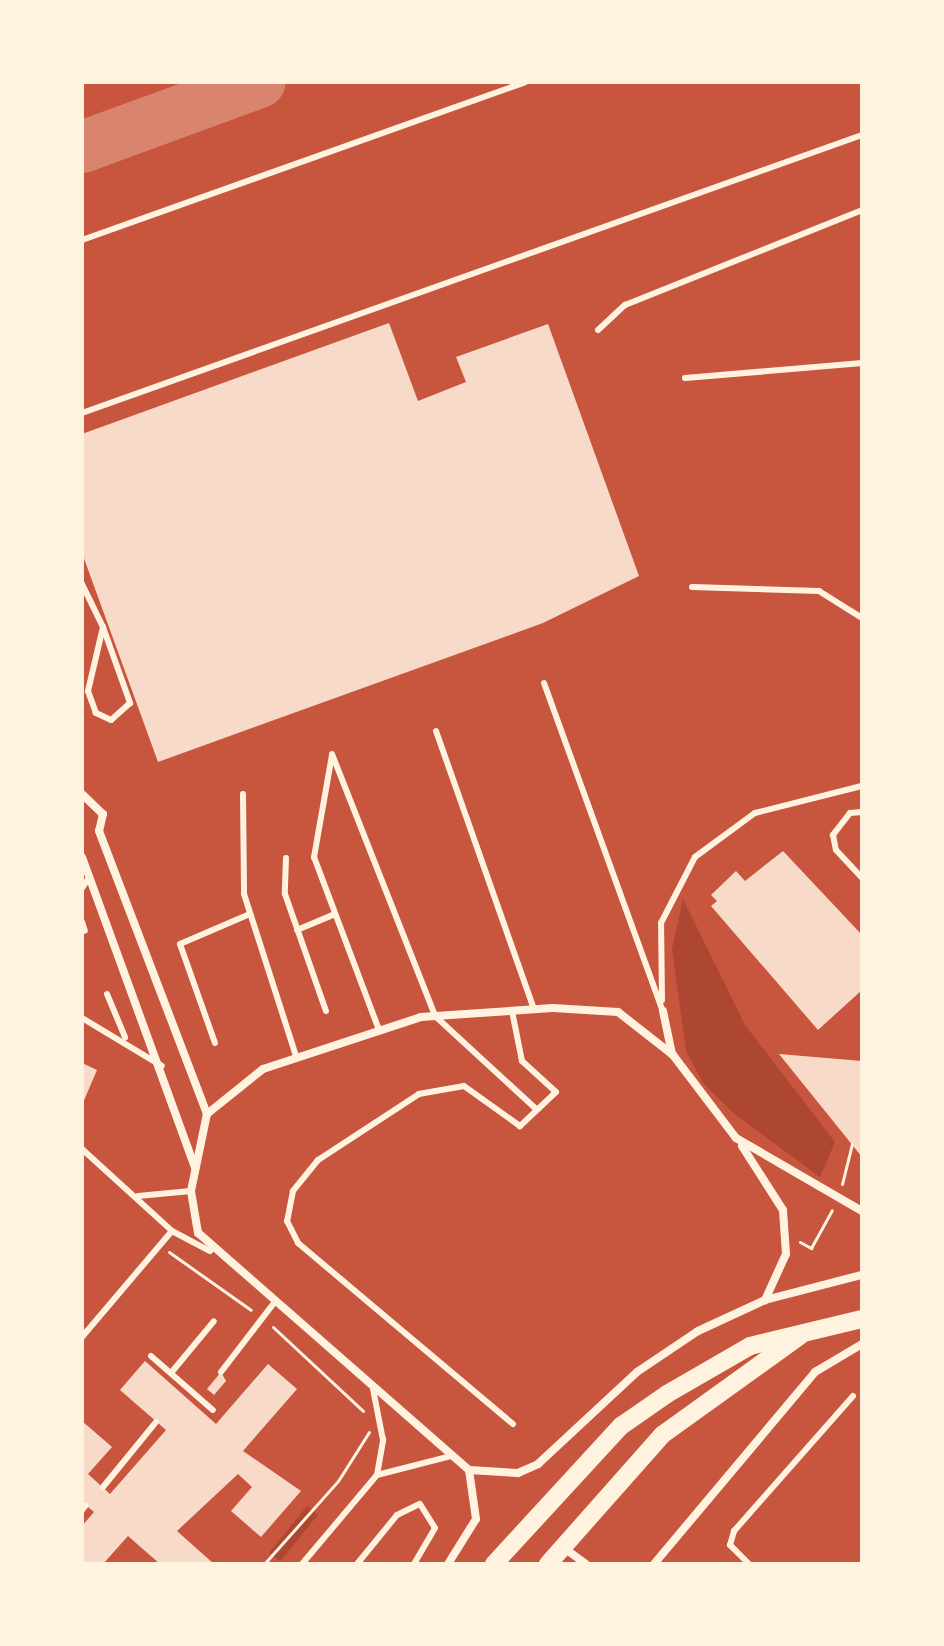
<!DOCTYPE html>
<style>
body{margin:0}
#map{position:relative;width:944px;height:1646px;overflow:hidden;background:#c8553d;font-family:Helvetica,sans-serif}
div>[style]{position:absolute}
.green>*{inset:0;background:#ae4732;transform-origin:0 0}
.taxiway>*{height:52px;margin:-26px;padding:0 26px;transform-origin:26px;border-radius:26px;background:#d8846e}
.building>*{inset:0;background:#f7dbc8}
.path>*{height:3px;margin:-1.5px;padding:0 1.5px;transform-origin:1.5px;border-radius:1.5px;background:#fff3e0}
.service>*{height:6px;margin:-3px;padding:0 3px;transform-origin:3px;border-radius:3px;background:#fff3e0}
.minor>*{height:8px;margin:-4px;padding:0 4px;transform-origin:4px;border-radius:4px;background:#fff3e0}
.primary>*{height:18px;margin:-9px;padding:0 9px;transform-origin:9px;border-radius:9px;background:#fff3e0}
span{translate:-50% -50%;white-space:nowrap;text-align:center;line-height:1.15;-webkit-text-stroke:8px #fff3e0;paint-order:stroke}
.frame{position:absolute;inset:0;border:84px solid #fff3e0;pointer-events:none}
</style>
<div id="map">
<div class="green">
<div style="clip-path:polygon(683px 899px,745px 1025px,835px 1142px,820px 1177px,732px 1112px,703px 1083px,686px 1051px,672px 949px)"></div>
<div style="left:307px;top:1506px;width:14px;height:60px;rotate:39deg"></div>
</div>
<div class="taxiway">
<div style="left:82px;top:147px;width:189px;rotate:-20.1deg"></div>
</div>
<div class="building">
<div style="clip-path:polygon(389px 323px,418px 401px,466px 382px,456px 357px,548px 324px,639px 576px,543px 623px,158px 762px,82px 553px,82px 434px)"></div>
<div style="clip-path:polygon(783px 851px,862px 935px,862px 990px,818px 1030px,711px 906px,717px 901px,711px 895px,736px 871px,745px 881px)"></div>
<div style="clip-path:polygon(779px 1054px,862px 1061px,862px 1157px)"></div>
<div style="clip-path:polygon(82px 1063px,97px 1070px,82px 1105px)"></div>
<div style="clip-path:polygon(145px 1361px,216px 1424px,268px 1364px,297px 1389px,243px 1451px,301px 1491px,261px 1537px,231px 1511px,252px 1487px,238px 1474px,177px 1531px,214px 1564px,160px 1564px,128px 1536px,103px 1564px,82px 1564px,82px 1526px,94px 1512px,82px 1502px,82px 1421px,112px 1447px,88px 1474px,110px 1494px,166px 1430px,120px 1390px)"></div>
<div style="clip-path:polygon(221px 1372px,226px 1381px,214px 1395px,207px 1389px)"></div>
</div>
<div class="path">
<div style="left:842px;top:1184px;width:41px;rotate:-76deg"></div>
<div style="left:800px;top:1242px;width:13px;rotate:29deg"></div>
<div style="left:811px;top:1248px;width:43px;rotate:-61.1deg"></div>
<div style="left:169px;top:1252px;width:100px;rotate:35.3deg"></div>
<div style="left:273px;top:1327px;width:123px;rotate:43deg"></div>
<div style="left:264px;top:1564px;width:111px;rotate:-48.3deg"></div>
<div style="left:338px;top:1481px;width:58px;rotate:-57.7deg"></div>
</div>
<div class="service">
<div style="left:82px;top:240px;width:470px;rotate:-19.6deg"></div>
<div style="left:598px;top:330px;width:37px;rotate:-43deg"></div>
<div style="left:625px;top:305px;width:255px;rotate:-21.8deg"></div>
<div style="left:685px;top:378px;width:178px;rotate:-4.8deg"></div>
<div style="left:82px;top:413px;width:828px;rotate:-19.62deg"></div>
<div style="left:82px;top:584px;width:48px;rotate:64deg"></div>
<div style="left:692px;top:587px;width:127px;rotate:1.8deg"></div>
<div style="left:819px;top:591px;width:51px;rotate:32.1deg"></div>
<div style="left:103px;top:627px;width:81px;rotate:70.4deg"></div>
<div style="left:130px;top:703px;width:25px;rotate:138deg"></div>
<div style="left:111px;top:720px;width:17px;rotate:-155deg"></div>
<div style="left:96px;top:713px;width:23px;rotate:-110deg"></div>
<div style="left:88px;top:691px;width:66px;rotate:-76.8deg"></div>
<div style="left:544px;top:683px;width:349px;rotate:70.1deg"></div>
<div style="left:436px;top:731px;width:295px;rotate:70.6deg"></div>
<div style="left:332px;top:754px;width:282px;rotate:68.5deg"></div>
<div style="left:435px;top:1016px;width:137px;rotate:42.6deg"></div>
<div style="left:332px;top:755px;width:104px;rotate:100deg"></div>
<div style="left:314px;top:857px;width:185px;rotate:69.4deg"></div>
<div style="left:243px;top:794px;width:100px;rotate:89.4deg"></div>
<div style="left:244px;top:894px;width:170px;rotate:72.2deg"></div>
<div style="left:862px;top:812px;width:12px;rotate:175deg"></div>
<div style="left:850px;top:813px;width:28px;rotate:128deg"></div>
<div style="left:833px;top:835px;width:15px;rotate:79deg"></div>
<div style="left:836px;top:850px;width:38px;rotate:47deg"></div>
<div style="left:286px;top:858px;width:36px;rotate:92deg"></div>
<div style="left:285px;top:894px;width:124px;rotate:70.7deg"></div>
<div style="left:82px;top:888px;width:14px;rotate:-56deg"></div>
<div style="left:82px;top:922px;width:9px;rotate:72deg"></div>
<div style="left:297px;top:930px;width:41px;rotate:-22.8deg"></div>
<div style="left:107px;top:994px;width:47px;rotate:67.3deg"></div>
<div style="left:662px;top:1000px;width:77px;rotate:-90.7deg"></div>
<div style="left:661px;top:923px;width:74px;rotate:-62.7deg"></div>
<div style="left:695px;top:857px;width:74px;rotate:-36.3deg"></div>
<div style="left:755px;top:813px;width:110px;rotate:-14.2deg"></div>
<div style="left:512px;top:1011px;width:51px;rotate:78.7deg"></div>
<div style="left:522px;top:1061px;width:46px;rotate:42.4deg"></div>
<div style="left:556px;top:1092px;width:50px;rotate:136.6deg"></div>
<div style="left:520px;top:1126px;width:69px;rotate:-144.5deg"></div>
<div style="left:464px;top:1086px;width:46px;rotate:169.9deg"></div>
<div style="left:419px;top:1094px;width:121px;rotate:146.8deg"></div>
<div style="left:318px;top:1160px;width:40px;rotate:129deg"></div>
<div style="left:293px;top:1191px;width:31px;rotate:101deg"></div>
<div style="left:287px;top:1221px;width:25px;rotate:63deg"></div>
<div style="left:298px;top:1243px;width:281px;rotate:40.1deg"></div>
<div style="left:82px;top:1018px;width:93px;rotate:31deg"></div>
<div style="left:215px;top:1043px;width:105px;rotate:-109.5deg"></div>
<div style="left:180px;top:944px;width:76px;rotate:-23.2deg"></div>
<div style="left:82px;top:1149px;width:122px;rotate:42.3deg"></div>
<div style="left:172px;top:1231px;width:43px;rotate:27.8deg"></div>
<div style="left:138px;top:1196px;width:53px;rotate:-5.4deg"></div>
<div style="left:82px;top:1337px;width:139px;rotate:-49.7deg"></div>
<div style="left:151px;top:1356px;width:82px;rotate:41.1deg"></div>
<div style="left:221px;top:1372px;width:87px;rotate:-52.5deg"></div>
<div style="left:171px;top:1373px;width:67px;rotate:-50.4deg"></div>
<div style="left:377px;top:1475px;width:76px;rotate:-14.4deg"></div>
<div style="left:103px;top:1487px;width:84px;rotate:-50.8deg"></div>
<div style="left:82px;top:1510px;width:6px;rotate:-51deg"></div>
<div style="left:302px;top:1564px;width:116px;rotate:-49.9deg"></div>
<div style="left:377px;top:1475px;width:36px;rotate:-80deg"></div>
<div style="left:383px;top:1440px;width:52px;rotate:-101.1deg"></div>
<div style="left:357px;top:1564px;width:63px;rotate:-50.8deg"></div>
<div style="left:397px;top:1515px;width:25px;rotate:-26deg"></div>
<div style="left:420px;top:1504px;width:28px;rotate:58deg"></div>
<div style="left:435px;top:1528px;width:42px;rotate:120.3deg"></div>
<div style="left:749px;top:1564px;width:27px;rotate:-135deg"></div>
<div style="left:730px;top:1545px;width:15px;rotate:-74deg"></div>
<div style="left:734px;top:1531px;width:180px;rotate:-48.6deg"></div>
</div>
<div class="minor">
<div style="left:82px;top:794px;width:29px;rotate:44deg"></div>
<div style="left:103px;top:814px;width:17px;rotate:103deg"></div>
<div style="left:99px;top:831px;width:303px;rotate:69.1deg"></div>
<div style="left:82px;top:857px;width:331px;rotate:70deg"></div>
<div style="left:663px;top:1011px;width:44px;rotate:78.2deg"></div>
<div style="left:742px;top:1146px;width:76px;rotate:57.4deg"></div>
<div style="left:783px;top:1210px;width:44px;rotate:86.1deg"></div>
<div style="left:786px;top:1254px;width:51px;rotate:114.5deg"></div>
<div style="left:469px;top:1470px;width:360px;rotate:-138.8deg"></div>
<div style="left:198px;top:1233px;width:43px;rotate:-99.5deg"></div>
<div style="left:191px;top:1191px;width:79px;rotate:-78.3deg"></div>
<div style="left:207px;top:1114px;width:72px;rotate:-38.8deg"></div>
<div style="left:263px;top:1069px;width:166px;rotate:-18.2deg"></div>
<div style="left:421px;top:1017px;width:132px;rotate:-3.9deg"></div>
<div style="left:553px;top:1008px;width:65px;rotate:3.5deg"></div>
<div style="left:618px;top:1012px;width:70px;rotate:38deg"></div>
<div style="left:673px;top:1055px;width:104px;rotate:52.8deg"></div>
<div style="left:736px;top:1138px;width:146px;rotate:30.1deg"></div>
<div style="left:469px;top:1470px;width:49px;rotate:3.5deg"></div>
<div style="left:518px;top:1473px;width:22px;rotate:-24deg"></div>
<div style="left:538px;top:1464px;width:135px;rotate:-42.9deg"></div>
<div style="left:637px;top:1372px;width:73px;rotate:-33.9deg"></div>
<div style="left:698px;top:1331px;width:74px;rotate:-24.8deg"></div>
<div style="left:765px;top:1300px;width:100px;rotate:-14.5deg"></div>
<div style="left:564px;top:1548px;width:27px;rotate:36deg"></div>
<div style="left:448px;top:1564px;width:53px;rotate:-58.1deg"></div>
<div style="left:476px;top:1519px;width:49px;rotate:-98.1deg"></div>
<div style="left:654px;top:1564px;width:251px;rotate:-50deg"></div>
<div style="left:815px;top:1372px;width:55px;rotate:-30.8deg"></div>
</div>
<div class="primary">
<div style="left:494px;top:1564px;width:188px;rotate:-47.4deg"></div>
<div style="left:621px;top:1426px;width:56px;rotate:-34.8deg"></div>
<div style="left:667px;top:1394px;width:96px;rotate:-30deg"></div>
<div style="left:750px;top:1346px;width:115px;rotate:-13.6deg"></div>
<div style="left:548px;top:1564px;width:172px;rotate:-48.5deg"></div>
<div style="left:662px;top:1435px;width:170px;rotate:-35.7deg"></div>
</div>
<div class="frame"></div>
</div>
